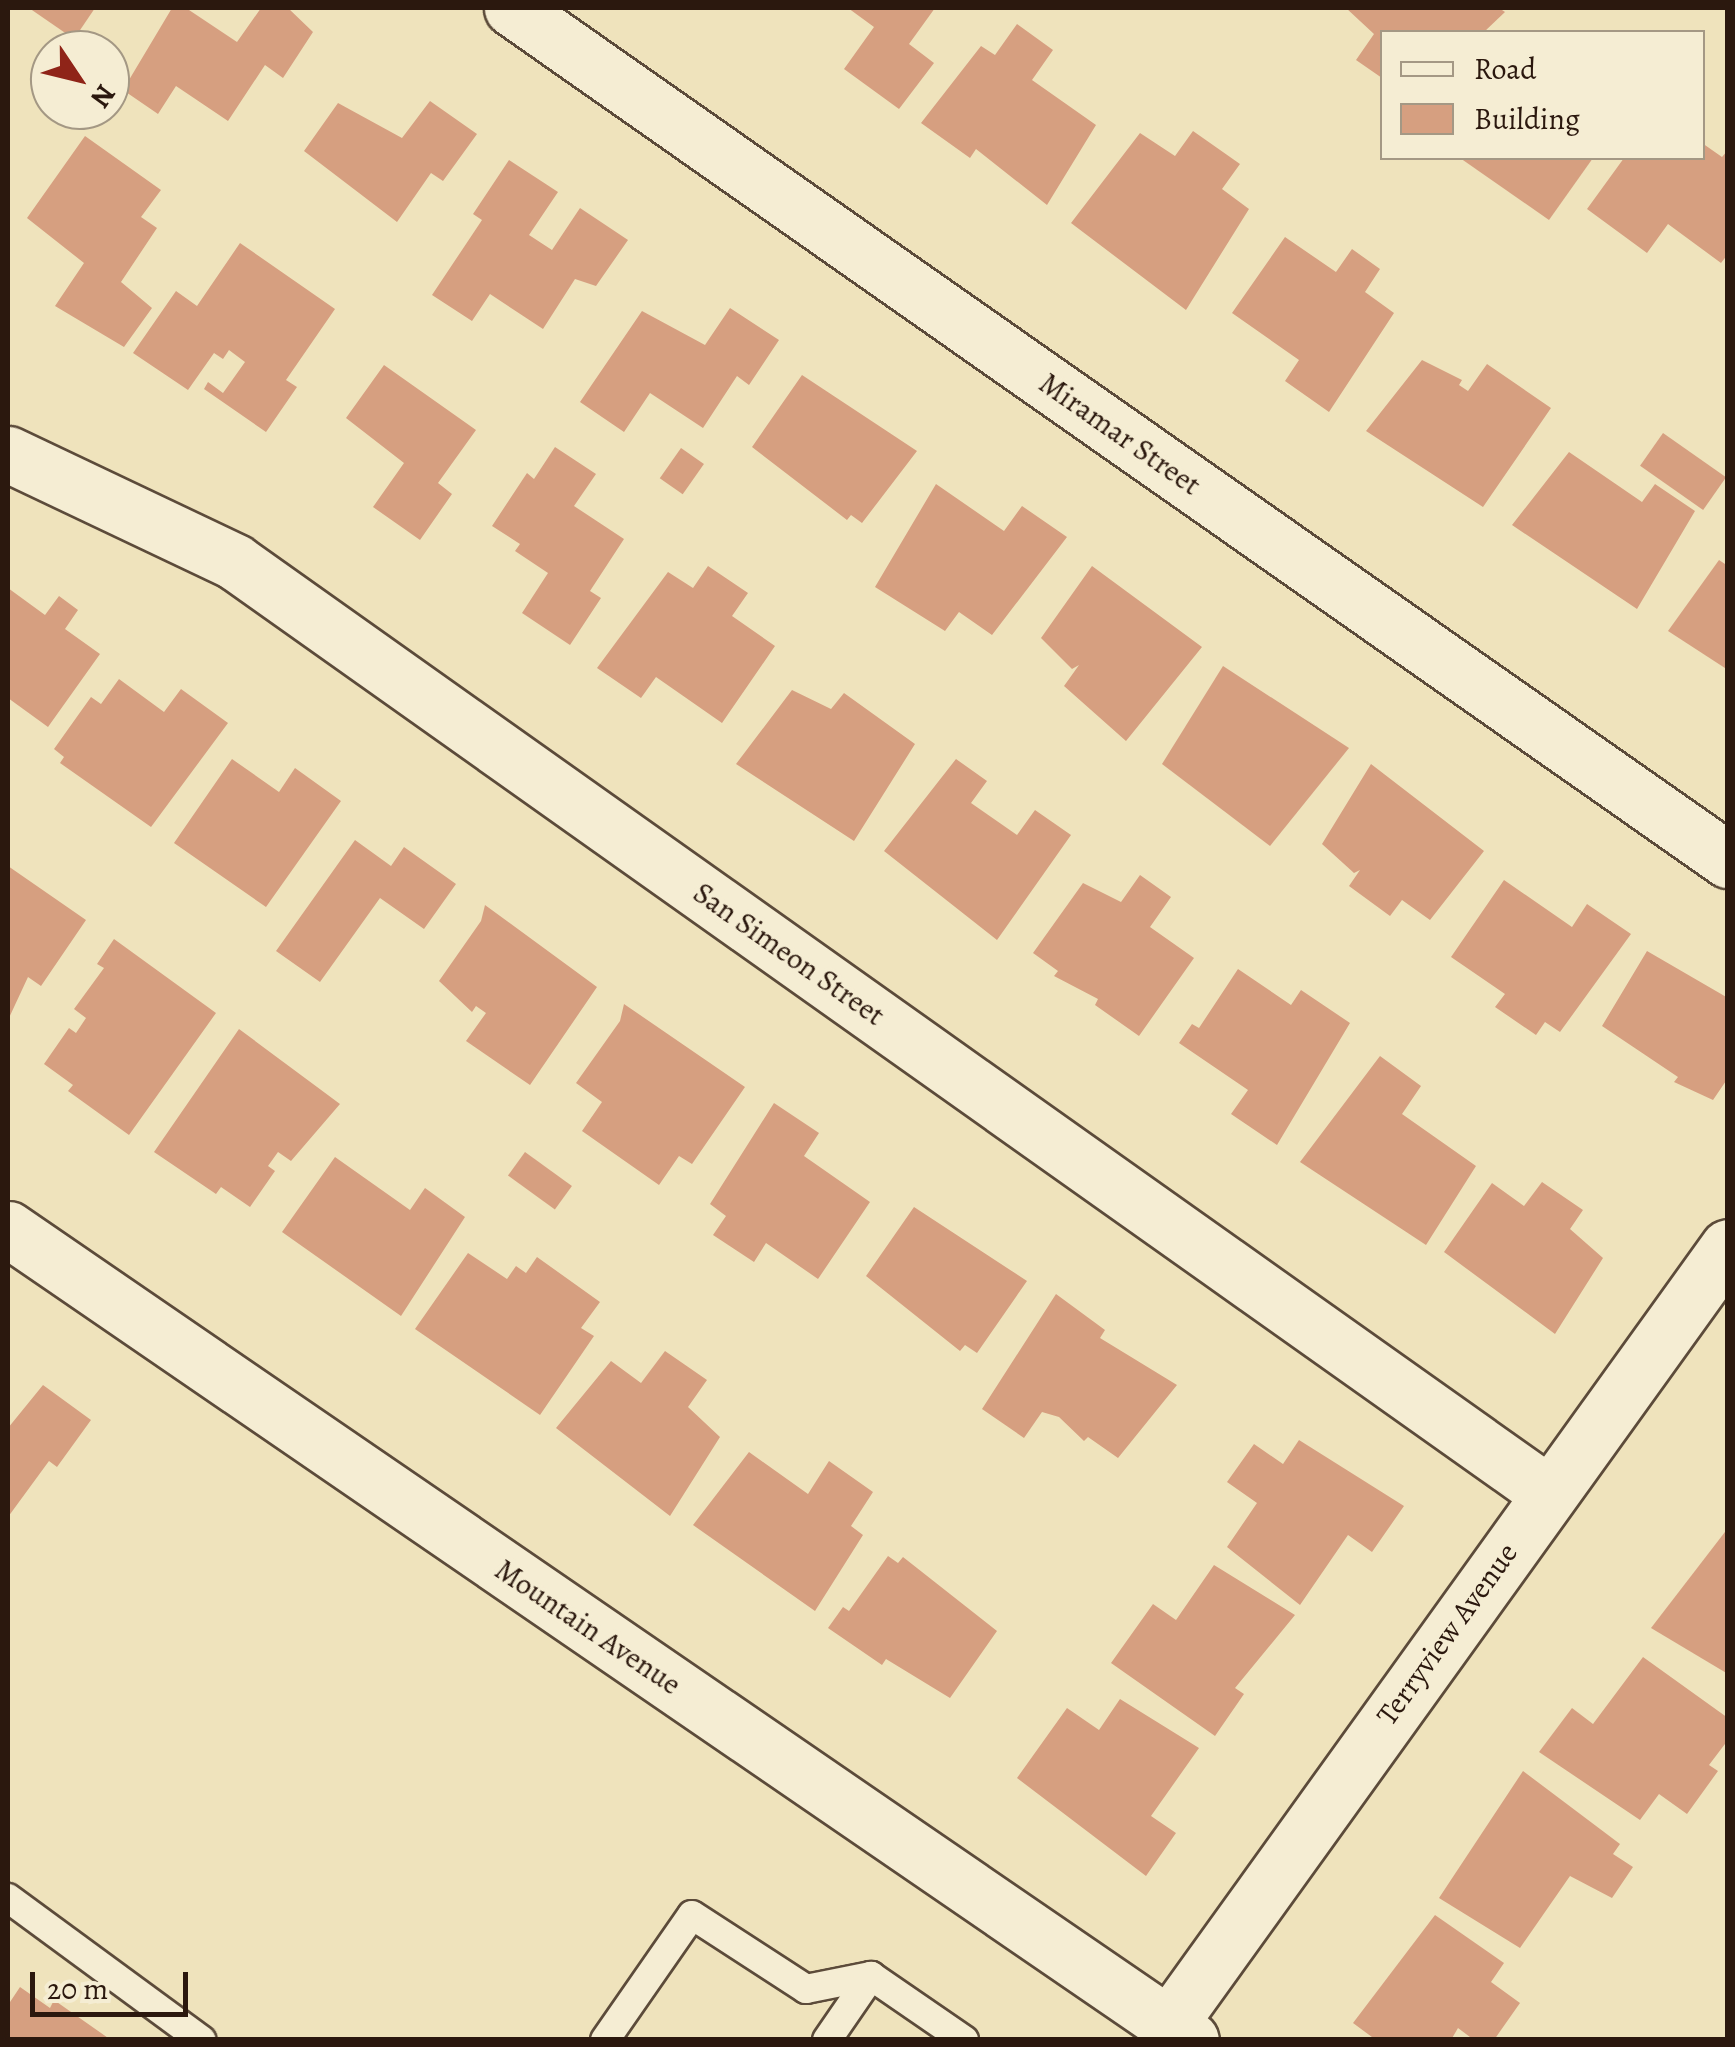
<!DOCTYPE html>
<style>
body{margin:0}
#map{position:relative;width:1735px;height:2047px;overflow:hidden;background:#efe3bc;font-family:Alegreya,serif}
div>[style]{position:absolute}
.building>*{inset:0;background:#d69f80;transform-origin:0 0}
.roads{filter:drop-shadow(2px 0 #5c4b3a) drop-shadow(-2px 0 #5c4b3a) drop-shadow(0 2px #5c4b3a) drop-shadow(0 -2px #5c4b3a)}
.service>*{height:28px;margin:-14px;padding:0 14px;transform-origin:14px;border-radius:14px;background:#f5edd3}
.minor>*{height:55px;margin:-27.5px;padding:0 27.5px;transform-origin:27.5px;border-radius:27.5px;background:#f5edd3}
span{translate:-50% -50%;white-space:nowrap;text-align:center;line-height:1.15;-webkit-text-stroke:8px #f5edd3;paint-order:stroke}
.street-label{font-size:30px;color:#2b180e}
.frame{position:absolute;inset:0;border:10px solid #2b180e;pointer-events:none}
.legend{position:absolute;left:1380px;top:30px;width:325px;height:130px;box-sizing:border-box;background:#f5edd3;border:2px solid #a49884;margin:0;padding:12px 18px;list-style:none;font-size:30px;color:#2b180e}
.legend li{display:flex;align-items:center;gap:20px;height:50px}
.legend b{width:50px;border:2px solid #a49884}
.north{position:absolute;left:30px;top:30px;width:100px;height:100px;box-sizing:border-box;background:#f5edd3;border:2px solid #a49884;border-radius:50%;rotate:125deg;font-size:28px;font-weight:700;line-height:40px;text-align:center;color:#2b180e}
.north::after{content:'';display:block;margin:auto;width:35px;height:45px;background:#8f2418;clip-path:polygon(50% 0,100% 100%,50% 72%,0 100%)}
.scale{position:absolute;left:30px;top:1972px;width:158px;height:45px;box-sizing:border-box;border:5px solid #2b180e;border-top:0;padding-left:12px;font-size:30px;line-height:35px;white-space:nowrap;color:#2b180e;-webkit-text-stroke:8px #f5edd3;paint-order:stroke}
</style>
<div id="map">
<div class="building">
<div style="clip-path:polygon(29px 8px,95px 8px,74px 39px)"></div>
<div style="clip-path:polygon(172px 8px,186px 8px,237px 42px,261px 8px,288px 8px,313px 32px,283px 78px,265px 65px,228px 121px,176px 86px,158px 114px,123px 90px)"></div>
<div style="clip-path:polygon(848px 8px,935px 8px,909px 44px,934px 63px,899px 109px,844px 69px,874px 27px)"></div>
<div style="clip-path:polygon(1346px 8px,1499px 8px,1505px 12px,1484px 32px,1382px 32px,1382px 78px,1356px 60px,1374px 34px)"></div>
<div style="clip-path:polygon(1017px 24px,1053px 50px,1032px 80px,1096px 125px,1047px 205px,976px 149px,970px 158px,921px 123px,981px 46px,995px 55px)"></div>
<div style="clip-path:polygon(430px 101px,477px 134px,443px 181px,431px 173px,397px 222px,304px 151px,338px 103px,402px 138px)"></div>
<div style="clip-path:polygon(1193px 131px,1240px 164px,1222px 189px,1249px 209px,1186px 310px,1071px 223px,1140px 133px,1175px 156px)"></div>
<div style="clip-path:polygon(85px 136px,161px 190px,141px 217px,157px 228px,121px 282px,152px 308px,124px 347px,55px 306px,84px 263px,27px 218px)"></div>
<div style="clip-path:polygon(1702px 143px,1722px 157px,1728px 150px,1728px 254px,1721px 263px,1668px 224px,1647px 253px,1587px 209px,1624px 158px,1702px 158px)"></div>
<div style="clip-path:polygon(1460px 158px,1593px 158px,1549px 220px)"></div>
<div style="clip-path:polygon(509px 160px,558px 192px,529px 235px,552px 250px,580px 208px,628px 240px,596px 286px,575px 279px,543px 329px,490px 294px,472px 321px,432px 295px,482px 220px,473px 214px)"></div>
<div style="clip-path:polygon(1285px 237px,1336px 272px,1352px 249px,1380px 269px,1365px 292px,1394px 313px,1329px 412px,1285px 381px,1299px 360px,1232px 313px)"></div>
<div style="clip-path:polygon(240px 243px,335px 309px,286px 380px,297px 387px,266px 432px,204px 389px,208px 382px,223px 393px,245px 362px,229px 350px,223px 359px,214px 353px,188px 390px,133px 353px,176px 291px,197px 306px)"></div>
<div style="clip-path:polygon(730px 308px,779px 340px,749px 385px,737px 376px,703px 428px,650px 393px,624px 432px,580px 402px,642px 311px,705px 345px)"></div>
<div style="clip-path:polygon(1422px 360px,1462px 380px,1459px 385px,1468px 391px,1487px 364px,1551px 408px,1483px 507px,1366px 431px)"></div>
<div style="clip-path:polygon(384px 365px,476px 430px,438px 483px,452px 494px,420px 540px,373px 507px,404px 463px,346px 418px)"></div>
<div style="clip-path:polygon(802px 375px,917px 451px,862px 523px,851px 515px,847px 520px,752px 447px)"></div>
<div style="left:1663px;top:433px;width:77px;height:40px;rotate:35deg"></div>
<div style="clip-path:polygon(555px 447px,596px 474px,574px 506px,624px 539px,590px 591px,601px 598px,570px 645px,522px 613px,548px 573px,515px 551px,520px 544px,492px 526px,527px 473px,534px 479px)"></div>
<div style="left:681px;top:448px;width:28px;height:37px;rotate:35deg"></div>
<div style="clip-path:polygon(1569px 452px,1642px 502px,1655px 484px,1695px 511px,1637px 609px,1512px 525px)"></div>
<div style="clip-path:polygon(936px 484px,1004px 531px,1022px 506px,1067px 537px,992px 635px,959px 612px,945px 631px,875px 587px)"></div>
<div style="clip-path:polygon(1719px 560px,1728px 566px,1728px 670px,1668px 631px)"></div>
<div style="clip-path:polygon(708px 566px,748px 593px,732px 616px,775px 646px,722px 723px,656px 677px,641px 698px,597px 668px,668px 572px,693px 588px)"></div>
<div style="clip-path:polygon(1092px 566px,1202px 647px,1126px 741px,1064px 686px,1079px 665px,1072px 669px,1041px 638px)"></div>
<div style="clip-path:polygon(8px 588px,45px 615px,59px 596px,78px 610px,65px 629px,100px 654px,48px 727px,8px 698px)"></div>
<div style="clip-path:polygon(1223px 666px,1349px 748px,1270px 846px,1162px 764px)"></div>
<div style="clip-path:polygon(119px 679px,164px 712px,181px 689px,228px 723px,151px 827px,60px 763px,64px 757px,54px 749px,91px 697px,101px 704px)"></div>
<div style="clip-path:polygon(792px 690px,831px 709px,844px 693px,915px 744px,854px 841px,736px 764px)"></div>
<div style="clip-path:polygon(232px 759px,279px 792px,295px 768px,341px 801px,266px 907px,174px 843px)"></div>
<div style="clip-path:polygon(956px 759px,987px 781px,971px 803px,1017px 835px,1035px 810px,1071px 835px,997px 940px,884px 851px)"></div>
<div style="clip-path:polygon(1371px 764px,1484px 851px,1430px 920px,1402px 900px,1390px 916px,1349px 886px,1360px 870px,1354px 873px,1322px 844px)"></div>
<div style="clip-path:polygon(355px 840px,391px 866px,404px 847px,456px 884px,424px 929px,380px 898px,320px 982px,276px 951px)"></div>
<div style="clip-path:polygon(8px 866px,86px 920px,41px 986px,28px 977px,8px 1020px)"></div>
<div style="clip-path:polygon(1140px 875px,1171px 897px,1150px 927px,1194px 958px,1139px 1036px,1095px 1005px,1098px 999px,1054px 976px,1058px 971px,1033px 953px,1083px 883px,1121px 902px)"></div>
<div style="clip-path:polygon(1504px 880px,1572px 927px,1587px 904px,1631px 934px,1560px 1032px,1545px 1022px,1536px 1035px,1495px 1007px,1505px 994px,1451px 957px)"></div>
<div style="clip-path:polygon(485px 905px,597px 987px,530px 1085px,466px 1041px,486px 1013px,476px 1006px,472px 1012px,439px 981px,481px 921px)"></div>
<div style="clip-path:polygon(114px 939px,216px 1013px,129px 1135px,68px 1091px,73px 1085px,44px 1064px,69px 1028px,76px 1033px,86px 1018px,74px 1009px,104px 968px,97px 964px)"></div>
<div style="clip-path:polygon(1647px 951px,1728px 998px,1728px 1078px,1713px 1100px,1674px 1082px,1678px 1077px,1602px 1026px)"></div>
<div style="clip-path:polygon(1238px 969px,1291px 1005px,1301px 990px,1350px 1023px,1277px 1145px,1231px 1114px,1248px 1090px,1179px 1043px,1192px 1024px,1199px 1028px)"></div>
<div style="clip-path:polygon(624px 1004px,745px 1087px,692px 1164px,679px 1156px,659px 1185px,582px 1131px,602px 1102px,576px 1083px,620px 1021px)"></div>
<div style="clip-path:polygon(239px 1029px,340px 1104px,291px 1161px,278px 1152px,268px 1166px,275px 1171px,250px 1207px,221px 1187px,216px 1194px,154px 1152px)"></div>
<div style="clip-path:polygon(1380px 1056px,1421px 1086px,1402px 1114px,1476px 1166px,1426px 1245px,1300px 1162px)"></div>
<div style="clip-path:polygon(774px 1103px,819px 1133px,804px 1156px,870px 1202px,818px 1279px,766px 1243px,754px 1262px,713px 1235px,726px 1216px,710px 1204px)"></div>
<div style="left:525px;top:1152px;width:58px;height:29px;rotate:36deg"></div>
<div style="clip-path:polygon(335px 1157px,410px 1210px,425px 1188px,465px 1217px,401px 1316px,282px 1232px)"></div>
<div style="clip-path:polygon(1542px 1182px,1583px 1210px,1570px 1229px,1603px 1258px,1555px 1334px,1444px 1252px,1492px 1183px,1524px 1206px)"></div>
<div style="clip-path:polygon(914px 1207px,1027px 1281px,977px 1353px,965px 1345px,960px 1351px,866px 1276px)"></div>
<div style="clip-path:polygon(468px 1253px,507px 1279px,516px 1266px,526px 1273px,537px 1257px,600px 1302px,581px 1328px,594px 1336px,540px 1415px,415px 1329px)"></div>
<div style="clip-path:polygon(1056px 1294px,1105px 1330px,1100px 1338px,1177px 1385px,1118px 1458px,1088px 1437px,1084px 1441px,1059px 1417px,1042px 1412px,1024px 1438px,982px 1409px)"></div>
<div style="clip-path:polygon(665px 1351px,707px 1380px,688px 1407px,720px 1437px,670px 1516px,556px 1428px,611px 1361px,641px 1383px)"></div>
<div style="clip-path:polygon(43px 1385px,91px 1420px,57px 1467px,49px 1461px,8px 1517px,8px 1428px)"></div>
<div style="clip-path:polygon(1299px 1440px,1404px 1506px,1372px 1552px,1348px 1535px,1300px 1605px,1227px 1547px,1257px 1503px,1227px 1482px,1254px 1444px,1283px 1464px)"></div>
<div style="clip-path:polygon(749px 1452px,808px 1494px,829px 1461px,873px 1492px,851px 1526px,863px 1535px,815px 1611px,693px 1525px)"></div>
<div style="clip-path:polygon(1728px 1528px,1728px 1674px,1651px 1628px)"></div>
<div style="clip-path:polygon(888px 1556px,898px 1563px,903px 1557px,997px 1631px,950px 1698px,886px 1659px,882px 1665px,828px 1628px,843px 1607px,849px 1611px)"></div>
<div style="clip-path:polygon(1214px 1565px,1295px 1615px,1235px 1688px,1244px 1694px,1215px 1736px,1111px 1663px,1153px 1604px,1176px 1620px)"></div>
<div style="clip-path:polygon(1643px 1657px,1728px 1718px,1728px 1740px,1709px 1765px,1718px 1771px,1687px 1814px,1659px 1794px,1640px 1820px,1539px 1752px,1572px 1708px,1593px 1724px)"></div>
<div style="clip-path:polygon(1120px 1699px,1199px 1748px,1151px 1816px,1176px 1833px,1146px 1876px,1017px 1778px,1067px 1708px,1099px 1730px)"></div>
<div style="clip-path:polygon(1523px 1771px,1620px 1844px,1613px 1854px,1633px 1867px,1612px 1898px,1570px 1876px,1520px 1948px,1439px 1898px)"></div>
<div style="clip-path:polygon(1435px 1915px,1504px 1963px,1491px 1982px,1520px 2003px,1494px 2040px,1474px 2040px,1458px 2028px,1451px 2040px,1376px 2040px,1353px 2023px)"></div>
<div style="clip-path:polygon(20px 1987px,50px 2008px,54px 2000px,111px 2040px,8px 2040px,8px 2005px)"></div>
</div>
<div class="roads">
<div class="service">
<div style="left:8px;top:1898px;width:240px;rotate:36.3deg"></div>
<div style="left:605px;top:2040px;width:152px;rotate:-55.2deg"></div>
<div style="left:692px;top:1915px;width:136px;rotate:33deg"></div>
<div style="left:806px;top:1989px;width:66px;rotate:-11.3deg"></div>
<div style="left:871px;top:1976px;width:113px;rotate:34.5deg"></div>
<div style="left:827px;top:2040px;width:78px;rotate:-55.5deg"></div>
</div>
<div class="minor">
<div style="left:512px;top:8px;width:1485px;rotate:35.02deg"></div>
<div style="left:8px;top:454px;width:251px;rotate:25.4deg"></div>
<div style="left:235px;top:562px;width:1610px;rotate:35.34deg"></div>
<div style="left:8px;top:1229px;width:1434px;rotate:34.43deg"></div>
<div style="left:1169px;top:2024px;width:957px;rotate:-54.27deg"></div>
</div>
</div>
<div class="street-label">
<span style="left:1120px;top:434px;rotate:35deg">Miramar Street</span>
<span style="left:789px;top:954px;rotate:35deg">San Simeon Street</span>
<span style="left:588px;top:1627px;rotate:34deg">Mountain Avenue</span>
<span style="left:1447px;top:1634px;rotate:-54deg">Terryview Avenue</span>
</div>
<div class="frame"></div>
<ul class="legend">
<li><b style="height:12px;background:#f5edd3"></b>Road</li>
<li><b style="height:28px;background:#d69f80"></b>Building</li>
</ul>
<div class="north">N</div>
<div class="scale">20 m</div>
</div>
